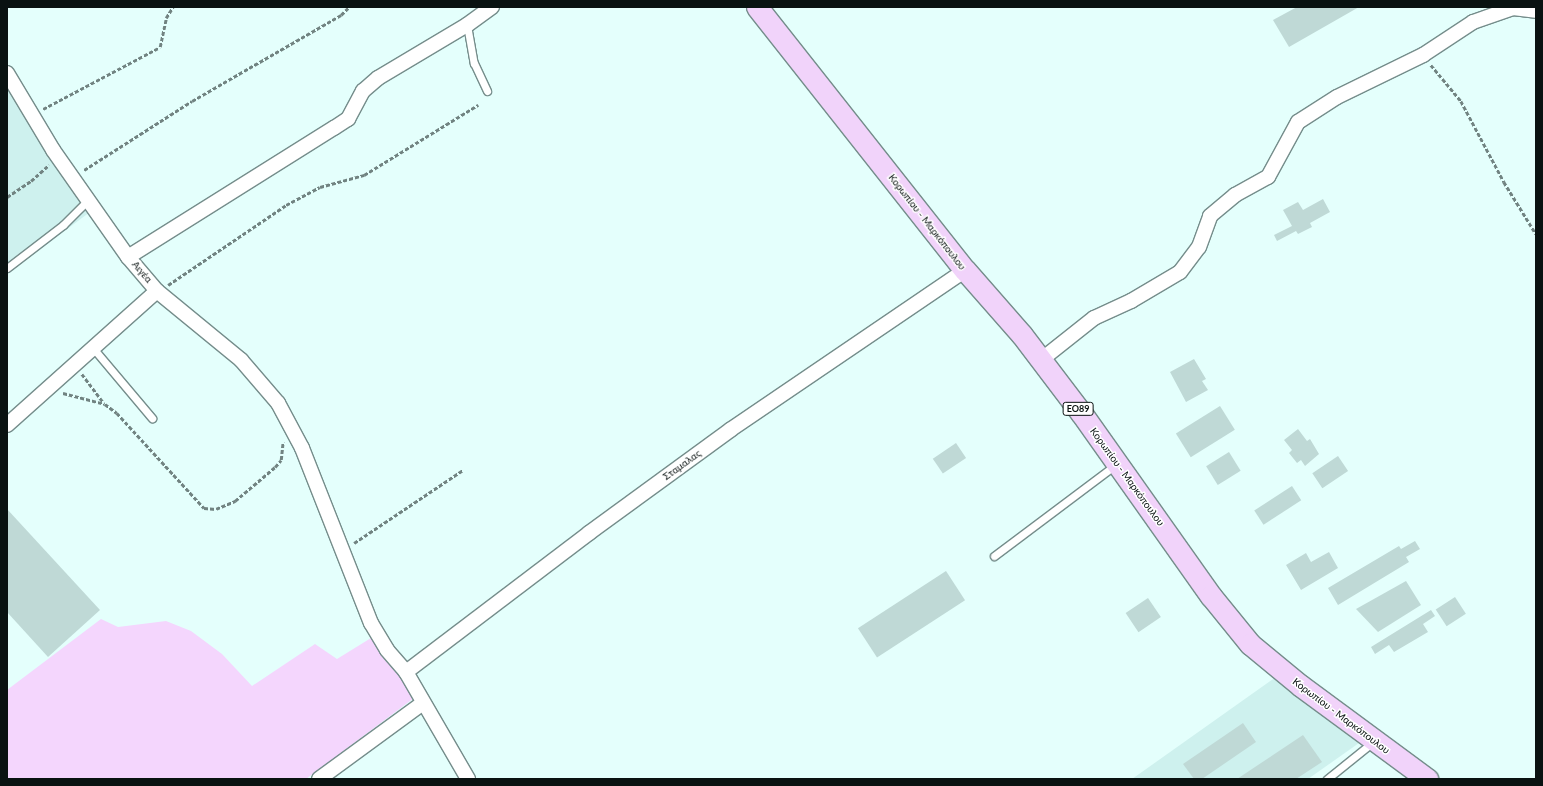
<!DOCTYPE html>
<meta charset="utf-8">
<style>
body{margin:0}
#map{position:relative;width:1543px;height:786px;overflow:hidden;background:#e4fffc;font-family:Lato,sans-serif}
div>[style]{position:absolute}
.built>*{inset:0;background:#cef1ee}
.green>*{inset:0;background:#f4d6fd}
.building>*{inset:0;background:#bfd9d6;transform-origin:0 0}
.path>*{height:2.5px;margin-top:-1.25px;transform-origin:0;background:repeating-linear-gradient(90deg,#718381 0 4px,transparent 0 6px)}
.roads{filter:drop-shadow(1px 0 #758d8b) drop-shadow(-1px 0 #758d8b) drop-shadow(0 1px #758d8b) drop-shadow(0 -1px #758d8b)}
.lane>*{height:7px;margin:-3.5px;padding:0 3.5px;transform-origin:3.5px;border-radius:3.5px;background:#fff}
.street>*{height:14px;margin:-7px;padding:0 7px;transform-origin:7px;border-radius:7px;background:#fff}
.primary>*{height:21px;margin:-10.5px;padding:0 10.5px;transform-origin:10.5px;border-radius:10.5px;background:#f1d3fa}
span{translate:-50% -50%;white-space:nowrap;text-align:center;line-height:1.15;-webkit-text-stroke:3px #fff;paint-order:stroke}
.shield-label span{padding:1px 3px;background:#fff;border:1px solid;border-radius:3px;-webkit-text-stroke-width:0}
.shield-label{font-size:9px;color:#091211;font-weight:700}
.street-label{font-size:10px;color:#091211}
.frame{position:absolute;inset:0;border:8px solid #091211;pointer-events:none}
</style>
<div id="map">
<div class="built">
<div style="clip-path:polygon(7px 85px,90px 212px,7px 274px)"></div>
<div style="clip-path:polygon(1276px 677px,1359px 743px,1308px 779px,1132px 779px)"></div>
</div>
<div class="green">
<div style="clip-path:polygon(101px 619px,118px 627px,166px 621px,191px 631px,222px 654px,252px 686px,315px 644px,337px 659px,371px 638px,399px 671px,414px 698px,306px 779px,7px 779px,7px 690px)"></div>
</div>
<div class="building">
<div style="clip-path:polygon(1297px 7px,1359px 7px,1289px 47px,1273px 20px)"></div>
<div style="clip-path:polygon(1323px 199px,1330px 212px,1310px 223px,1312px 227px,1298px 234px,1296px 231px,1277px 241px,1274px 235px,1292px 226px,1283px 210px,1298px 202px,1303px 210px)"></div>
<div style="clip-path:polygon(1194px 359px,1206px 379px,1202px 381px,1208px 390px,1186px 402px,1170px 372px)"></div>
<div style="left:1220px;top:406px;width:28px;height:52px;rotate:58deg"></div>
<div style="clip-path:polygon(1298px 429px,1307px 441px,1310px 439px,1319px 454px,1305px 466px,1301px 460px,1297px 463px,1289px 453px,1292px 450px,1284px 440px)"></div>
<div style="left:956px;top:443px;width:18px;height:28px;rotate:56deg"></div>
<div style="left:1229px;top:452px;width:22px;height:27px;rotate:58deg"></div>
<div style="left:1338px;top:456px;width:18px;height:31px;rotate:56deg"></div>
<div style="left:1292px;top:486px;width:17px;height:45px;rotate:57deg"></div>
<div style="clip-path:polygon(7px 509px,100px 610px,48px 657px,7px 612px)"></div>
<div style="clip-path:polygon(1415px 541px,1420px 549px,1406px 557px,1409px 562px,1338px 605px,1328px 588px,1399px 546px,1401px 549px)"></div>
<div style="clip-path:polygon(1329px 552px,1338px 568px,1301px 590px,1286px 565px,1306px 553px,1311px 562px)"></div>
<div style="left:946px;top:571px;width:35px;height:105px;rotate:57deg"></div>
<div style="clip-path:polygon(1406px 581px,1421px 605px,1378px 632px,1356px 609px)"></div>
<div style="left:1455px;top:597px;width:20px;height:23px;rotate:57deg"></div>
<div style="left:1148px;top:598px;width:23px;height:27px;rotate:56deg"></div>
<div style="clip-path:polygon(1431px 610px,1435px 616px,1423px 624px,1428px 632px,1394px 652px,1389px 645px,1375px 654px,1371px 647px)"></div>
<div style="clip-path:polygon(1243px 723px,1256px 742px,1202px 779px,1194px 779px,1183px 764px)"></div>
<div style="clip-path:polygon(1303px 735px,1322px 762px,1296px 779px,1237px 779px)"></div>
</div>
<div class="path">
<div style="left:1431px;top:65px;width:47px;rotate:50.2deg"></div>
<div style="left:1461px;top:101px;width:92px;rotate:62deg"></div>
<div style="left:1504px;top:182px;width:61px;rotate:58.4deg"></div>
<div style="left:43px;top:109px;width:132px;rotate:-27.9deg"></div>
<div style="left:160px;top:47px;width:30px;rotate:-78deg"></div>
<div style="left:166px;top:18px;width:13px;rotate:-58deg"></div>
<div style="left:84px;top:170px;width:128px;rotate:-32.6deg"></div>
<div style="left:192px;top:101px;width:172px;rotate:-30deg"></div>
<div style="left:341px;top:15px;width:11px;rotate:-45deg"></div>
<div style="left:7px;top:197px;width:29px;rotate:-34deg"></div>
<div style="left:31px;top:181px;width:24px;rotate:-42deg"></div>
<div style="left:168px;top:285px;width:143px;rotate:-34.1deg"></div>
<div style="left:286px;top:205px;width:38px;rotate:-28deg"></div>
<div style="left:320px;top:187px;width:46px;rotate:-15.3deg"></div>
<div style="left:364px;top:175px;width:134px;rotate:-31.6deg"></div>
<div style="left:82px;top:374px;width:36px;rotate:53deg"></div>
<div style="left:63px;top:393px;width:43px;rotate:14.7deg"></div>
<div style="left:105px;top:404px;width:15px;rotate:37deg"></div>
<div style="left:117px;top:413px;width:129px;rotate:47.5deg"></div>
<div style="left:204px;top:508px;width:12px;rotate:5deg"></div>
<div style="left:216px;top:509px;width:21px;rotate:-23deg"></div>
<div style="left:235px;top:501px;width:52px;rotate:-40.4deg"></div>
<div style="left:275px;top:467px;width:9px;rotate:-49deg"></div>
<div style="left:281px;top:460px;width:18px;rotate:-84deg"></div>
<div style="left:354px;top:543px;width:131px;rotate:-33.8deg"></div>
</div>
<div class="roads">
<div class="lane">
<div style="left:467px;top:25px;width:39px;rotate:80deg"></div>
<div style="left:474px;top:63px;width:31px;rotate:65deg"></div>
<div style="left:7px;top:268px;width:71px;rotate:-37.5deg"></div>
<div style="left:63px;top:225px;width:34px;rotate:-45deg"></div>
<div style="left:93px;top:348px;width:92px;rotate:49.9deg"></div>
<div style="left:994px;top:556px;width:151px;rotate:-36.9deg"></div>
<div style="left:1327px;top:779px;width:59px;rotate:-38.8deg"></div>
</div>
<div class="street">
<div style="left:7px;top:73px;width:90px;rotate:59.1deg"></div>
<div style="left:53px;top:150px;width:131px;rotate:55deg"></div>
<div style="left:128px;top:257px;width:45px;rotate:49.5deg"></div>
<div style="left:157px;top:291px;width:109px;rotate:39.4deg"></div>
<div style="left:241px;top:360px;width:57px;rotate:49.3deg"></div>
<div style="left:278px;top:403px;width:51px;rotate:61.9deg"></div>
<div style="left:302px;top:448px;width:188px;rotate:68.5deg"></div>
<div style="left:371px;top:623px;width:31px;rotate:59deg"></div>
<div style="left:387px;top:650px;width:29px;rotate:49deg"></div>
<div style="left:406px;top:672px;width:124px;rotate:59.9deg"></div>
<div style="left:128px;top:257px;width:243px;rotate:-32.1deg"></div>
<div style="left:334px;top:128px;width:17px;rotate:-33deg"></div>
<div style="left:348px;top:119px;width:32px;rotate:-62deg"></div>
<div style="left:363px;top:91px;width:20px;rotate:-41deg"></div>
<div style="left:378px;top:78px;width:104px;rotate:-30.8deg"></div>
<div style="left:467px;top:25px;width:31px;rotate:-36deg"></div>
<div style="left:1041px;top:360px;width:68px;rotate:-38.4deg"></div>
<div style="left:1094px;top:318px;width:41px;rotate:-24.7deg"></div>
<div style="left:1131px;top:301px;width:57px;rotate:-30.6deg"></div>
<div style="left:1180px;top:272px;width:31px;rotate:-53deg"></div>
<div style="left:1199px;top:247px;width:33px;rotate:-70deg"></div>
<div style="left:1210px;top:216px;width:33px;rotate:-40deg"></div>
<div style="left:1235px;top:195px;width:38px;rotate:-29deg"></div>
<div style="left:1268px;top:177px;width:63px;rotate:-61.4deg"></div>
<div style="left:1298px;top:122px;width:46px;rotate:-32.7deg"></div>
<div style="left:1337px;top:97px;width:96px;rotate:-26deg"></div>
<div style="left:1423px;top:55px;width:60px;rotate:-33.4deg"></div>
<div style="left:1473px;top:22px;width:42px;rotate:-19.3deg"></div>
<div style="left:1513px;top:8px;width:23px;rotate:7deg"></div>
<div style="left:7px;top:425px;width:201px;rotate:-41.8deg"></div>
<div style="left:406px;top:672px;width:230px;rotate:-37.2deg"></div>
<div style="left:589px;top:533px;width:175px;rotate:-36.1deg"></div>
<div style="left:730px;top:430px;width:284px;rotate:-34.2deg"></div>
<div style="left:319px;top:779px;width:129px;rotate:-36.2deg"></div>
</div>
<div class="primary">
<div style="left:757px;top:7px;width:335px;rotate:51.7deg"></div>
<div style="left:965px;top:270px;width:86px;rotate:48.8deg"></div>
<div style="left:1022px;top:335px;width:99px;rotate:52.8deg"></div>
<div style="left:1082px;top:414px;width:223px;rotate:54.7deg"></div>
<div style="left:1211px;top:596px;width:62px;rotate:50.9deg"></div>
<div style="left:1250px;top:644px;width:66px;rotate:39.5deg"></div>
<div style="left:1301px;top:686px;width:157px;rotate:36.4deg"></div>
</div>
</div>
<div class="shield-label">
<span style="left:1078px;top:409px">ΕΟ89</span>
</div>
<div class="street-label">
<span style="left:927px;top:222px;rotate:52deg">Κορωπίου - Μαρκόπουλου</span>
<span style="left:142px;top:272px;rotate:49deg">Αιγέα</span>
<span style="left:682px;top:465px;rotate:-36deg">Σταμαλας</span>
<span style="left:1127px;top:477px;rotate:54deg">Κορωπίου - Μαρκόπουλου</span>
<span style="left:1341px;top:716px;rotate:37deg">Κορωπίου - Μαρκόπουλου</span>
</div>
<div class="frame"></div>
</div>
